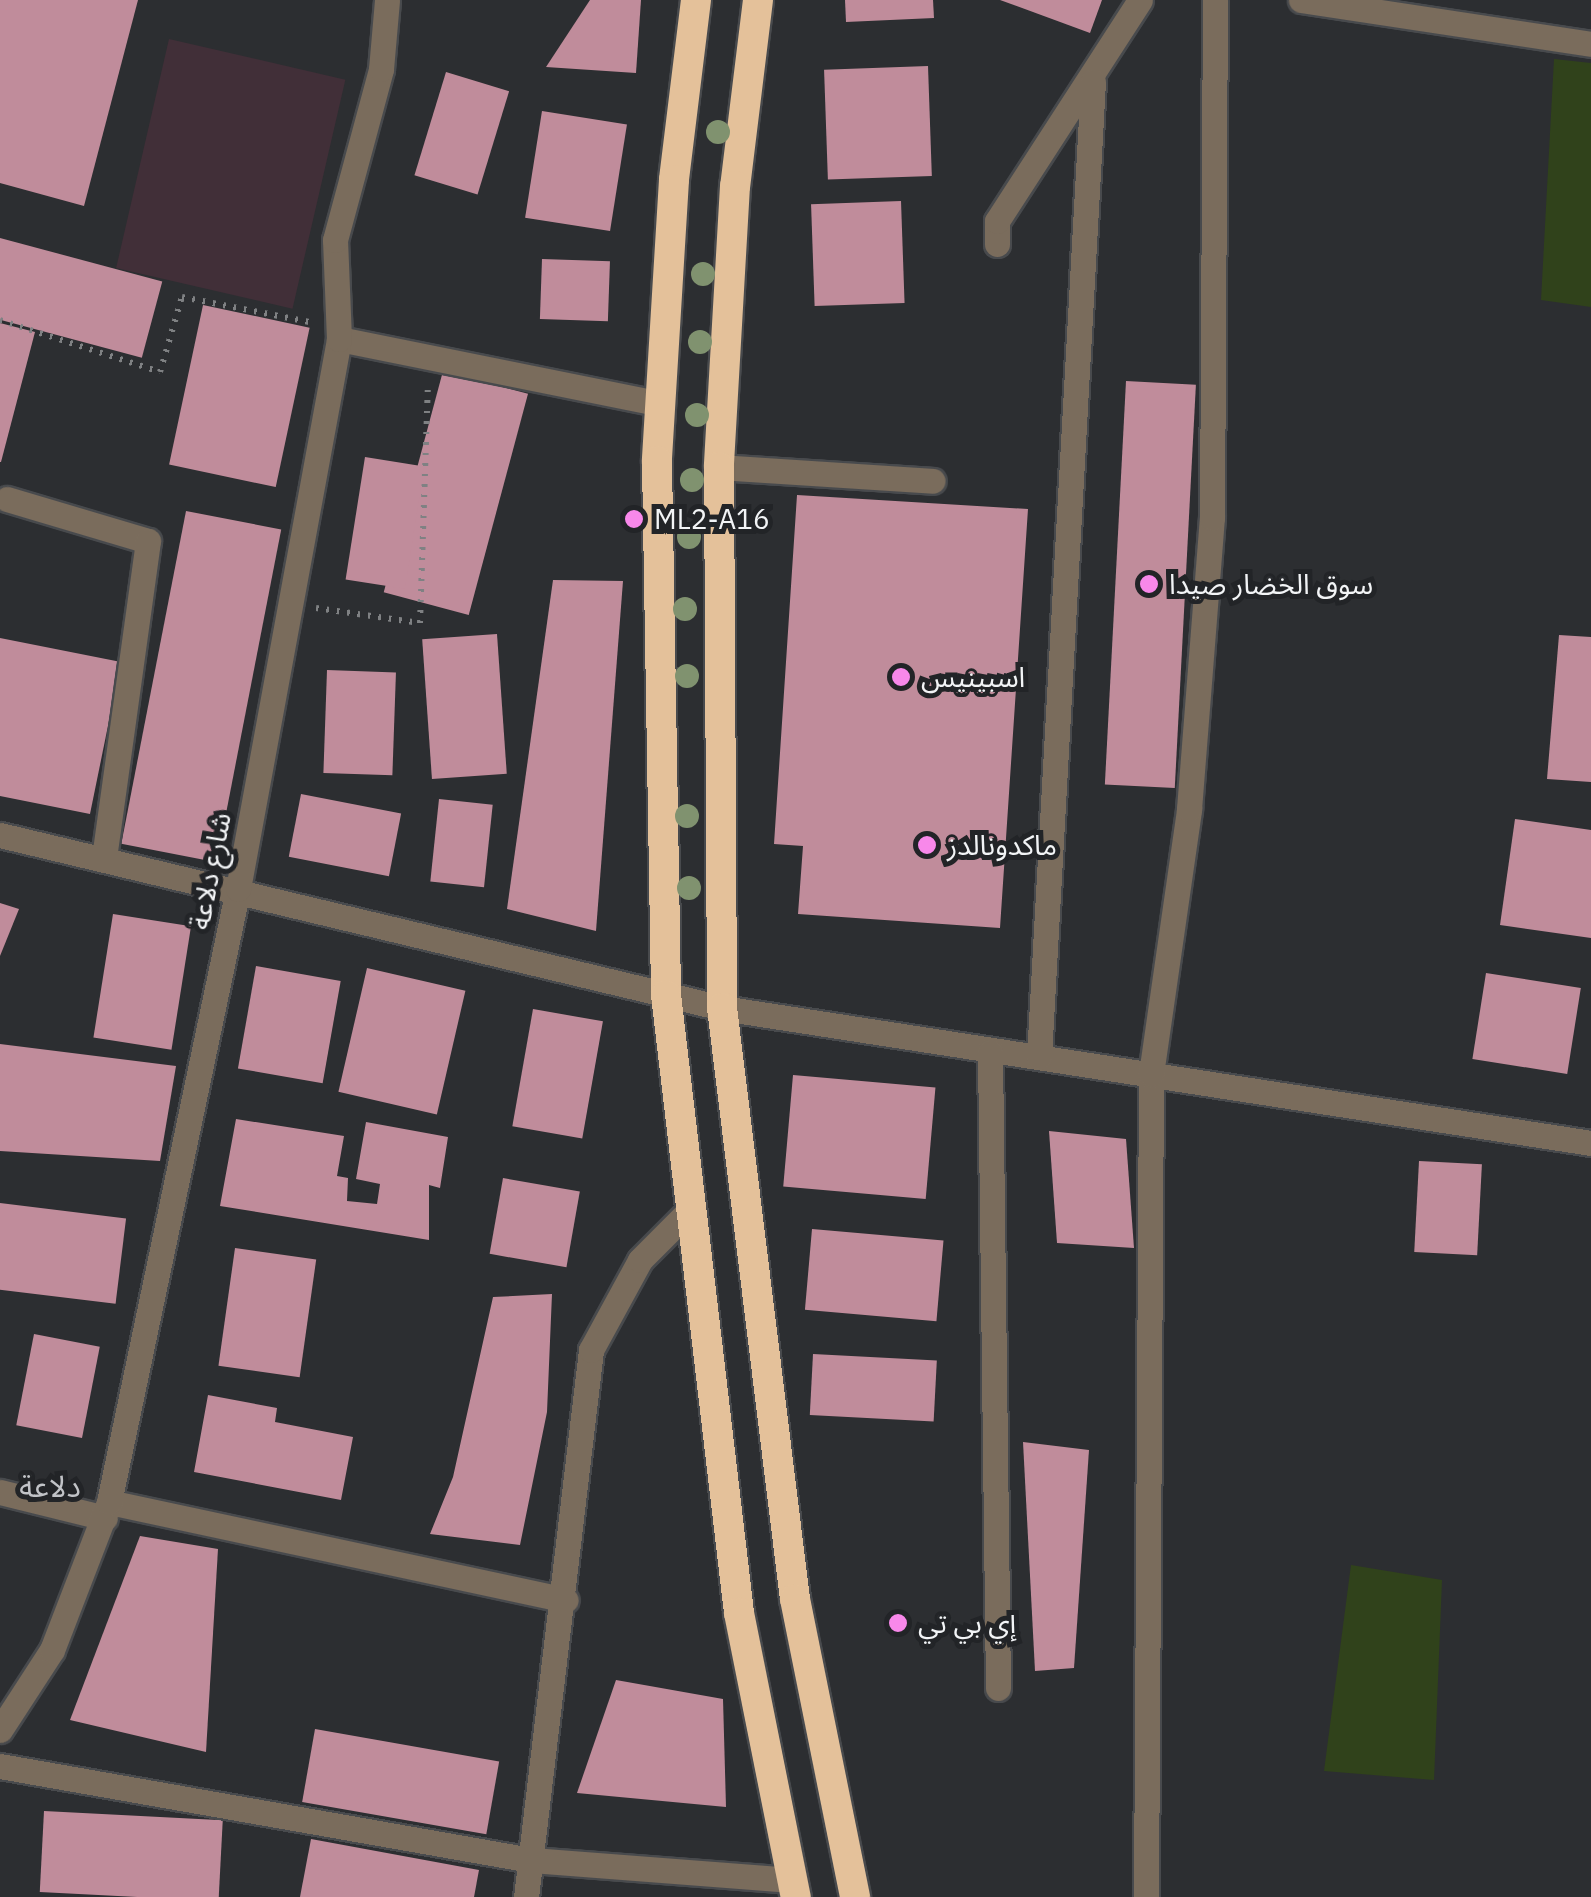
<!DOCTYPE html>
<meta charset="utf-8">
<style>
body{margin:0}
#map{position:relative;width:1591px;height:1897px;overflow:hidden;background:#2c2e31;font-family:"IBM Plex Sans","Noto Sans Arabic",sans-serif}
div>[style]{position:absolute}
.education>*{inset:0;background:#412f38;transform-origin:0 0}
.green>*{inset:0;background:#30421b}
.building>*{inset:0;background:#c08c9b;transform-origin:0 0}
.path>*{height:6px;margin-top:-3px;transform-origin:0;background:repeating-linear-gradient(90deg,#7f8183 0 2.5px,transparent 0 10.5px)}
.roads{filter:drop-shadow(2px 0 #484a4d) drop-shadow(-2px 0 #484a4d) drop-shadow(0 2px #484a4d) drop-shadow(0 -2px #484a4d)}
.minor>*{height:25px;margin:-12.5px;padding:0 12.5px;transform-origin:12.5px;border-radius:12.5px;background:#7a6c5c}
.highway>*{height:30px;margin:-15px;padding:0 15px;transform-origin:15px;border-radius:15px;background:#e4c19a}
.trees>*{width:24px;height:24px;margin:-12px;border-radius:50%;background:#80926f}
.dots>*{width:28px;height:28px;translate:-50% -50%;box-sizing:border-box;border:5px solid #222427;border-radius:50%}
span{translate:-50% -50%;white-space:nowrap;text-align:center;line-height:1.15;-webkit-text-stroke:10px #222427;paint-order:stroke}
.poi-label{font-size:28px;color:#f2f4f6}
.left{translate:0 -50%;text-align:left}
.street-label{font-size:28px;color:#f2f4f6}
.neighbourhood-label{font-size:30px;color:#c1c3c7}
</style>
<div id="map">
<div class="education">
<div style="left:169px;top:39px;width:181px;height:235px;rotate:13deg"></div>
</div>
<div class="green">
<div style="clip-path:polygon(1554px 59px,1591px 63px,1591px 307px,1541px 300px)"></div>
<div style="clip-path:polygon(1351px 1565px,1442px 1580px,1434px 1780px,1324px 1771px)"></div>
</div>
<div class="building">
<div style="clip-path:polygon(0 0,138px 0,84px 206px,0 183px)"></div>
<div style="clip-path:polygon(590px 0,641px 0,636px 73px,546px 67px)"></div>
<div style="clip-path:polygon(845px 0,933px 0,934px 18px,846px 22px)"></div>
<div style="clip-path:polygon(1000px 0,1102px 0,1090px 33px)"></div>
<div style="left:928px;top:66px;width:110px;height:104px;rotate:88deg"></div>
<div style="left:446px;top:72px;width:66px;height:108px;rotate:17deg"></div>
<div style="left:542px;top:111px;width:86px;height:108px;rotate:9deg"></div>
<div style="left:901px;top:201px;width:102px;height:90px;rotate:88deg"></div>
<div style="left:0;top:238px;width:168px;height:79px;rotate:15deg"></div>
<div style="left:542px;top:259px;width:68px;height:60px;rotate:2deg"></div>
<div style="left:203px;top:305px;width:109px;height:163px;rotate:12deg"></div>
<div style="clip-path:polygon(0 323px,35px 332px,1px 462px,0 462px)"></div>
<div style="left:443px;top:371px;width:88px;height:229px;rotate:15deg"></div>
<div style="left:1126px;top:381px;width:70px;height:404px;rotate:3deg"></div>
<div style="left:365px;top:457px;width:60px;height:124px;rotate:9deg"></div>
<div style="clip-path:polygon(797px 495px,1028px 509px,1000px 928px,798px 914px,803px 846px,774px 844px)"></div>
<div style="left:186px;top:511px;width:97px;height:339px;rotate:11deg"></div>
<div style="clip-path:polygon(553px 580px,623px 581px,596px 931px,507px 909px)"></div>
<div style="left:497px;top:634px;width:140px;height:75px;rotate:86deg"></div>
<div style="clip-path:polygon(1559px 635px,1591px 637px,1591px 782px,1547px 779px)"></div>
<div style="clip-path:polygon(0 638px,121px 662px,90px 814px,0 796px)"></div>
<div style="left:327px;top:670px;width:69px;height:103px;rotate:2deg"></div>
<div style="left:301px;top:794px;width:102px;height:64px;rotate:11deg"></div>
<div style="left:439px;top:799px;width:54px;height:83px;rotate:6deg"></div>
<div style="clip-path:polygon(1515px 819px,1591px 830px,1591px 938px,1500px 925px)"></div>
<div style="clip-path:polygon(0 903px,19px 909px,0 956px)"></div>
<div style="left:113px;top:914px;width:79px;height:125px;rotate:9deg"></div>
<div style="left:256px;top:966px;width:86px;height:104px;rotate:10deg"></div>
<div style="left:367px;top:968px;width:101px;height:127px;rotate:13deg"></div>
<div style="left:1486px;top:973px;width:96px;height:87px;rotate:9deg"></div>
<div style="left:533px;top:1009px;width:71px;height:119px;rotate:10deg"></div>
<div style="clip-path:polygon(0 1044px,176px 1066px,160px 1161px,0 1151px)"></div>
<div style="left:793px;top:1075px;width:143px;height:112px;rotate:5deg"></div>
<div style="clip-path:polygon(236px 1119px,344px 1136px,337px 1176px,348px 1178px,347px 1201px,377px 1204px,380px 1184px,356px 1179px,366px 1122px,448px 1137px,440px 1188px,429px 1185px,429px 1240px,220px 1206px)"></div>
<div style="clip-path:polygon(1049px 1131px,1126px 1139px,1134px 1248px,1057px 1243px)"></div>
<div style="left:1419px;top:1161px;width:63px;height:91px;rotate:3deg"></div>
<div style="left:503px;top:1178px;width:78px;height:77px;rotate:10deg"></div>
<div style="left:0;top:1203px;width:127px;height:86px;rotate:7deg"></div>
<div style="left:812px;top:1229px;width:132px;height:81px;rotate:5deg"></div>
<div style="left:235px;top:1248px;width:82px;height:119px;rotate:8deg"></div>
<div style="clip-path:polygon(552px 1294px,547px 1412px,520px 1545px,430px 1534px,453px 1477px,493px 1297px)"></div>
<div style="left:34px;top:1334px;width:67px;height:93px;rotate:11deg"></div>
<div style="left:813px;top:1354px;width:124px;height:61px;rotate:3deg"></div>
<div style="clip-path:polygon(208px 1395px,277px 1408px,275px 1422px,353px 1437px,341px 1500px,194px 1472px)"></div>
<div style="clip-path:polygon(1023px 1442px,1089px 1450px,1074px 1668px,1035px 1671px)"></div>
<div style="clip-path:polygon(140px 1536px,218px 1549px,206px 1752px,70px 1720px)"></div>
<div style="clip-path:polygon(616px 1680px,723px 1699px,726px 1807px,577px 1793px)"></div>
<div style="left:315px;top:1729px;width:187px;height:74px;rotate:10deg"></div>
<div style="left:44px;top:1811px;width:179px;height:81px;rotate:3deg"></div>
<div style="clip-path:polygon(311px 1839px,479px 1870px,474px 1897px,300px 1897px)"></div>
</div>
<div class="path">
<div style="left:0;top:320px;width:168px;rotate:18deg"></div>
<div style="left:160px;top:372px;width:78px;rotate:-73.7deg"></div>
<div style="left:182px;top:297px;width:135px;rotate:11.1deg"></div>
<div style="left:316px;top:608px;width:105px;rotate:8.2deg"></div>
<div style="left:420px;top:623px;width:237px;rotate:-88.1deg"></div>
</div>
<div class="roads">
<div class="minor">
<div style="left:1301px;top:0;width:293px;rotate:8.6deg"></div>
<div style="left:997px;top:244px;width:23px;rotate:-90deg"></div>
<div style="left:997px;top:221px;width:263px;rotate:-57.1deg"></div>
<div style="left:339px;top:339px;width:328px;rotate:11.4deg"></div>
<div style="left:719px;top:467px;width:214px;rotate:3.7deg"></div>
<div style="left:7px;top:499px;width:147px;rotate:16.6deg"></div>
<div style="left:148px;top:541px;width:321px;rotate:97.9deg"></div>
<div style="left:0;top:835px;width:742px;rotate:13.47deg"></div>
<div style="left:722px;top:1008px;width:879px;rotate:8.83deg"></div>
<div style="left:990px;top:1052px;width:636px;rotate:89.28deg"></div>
<div style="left:1039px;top:1057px;width:977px;rotate:-86.83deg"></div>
<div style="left:0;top:1492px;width:108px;rotate:13.9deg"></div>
<div style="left:109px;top:1502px;width:467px;rotate:12.1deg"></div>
<div style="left:0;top:1730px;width:95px;rotate:-57deg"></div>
<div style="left:52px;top:1650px;width:159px;rotate:-68.9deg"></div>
<div style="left:109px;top:1502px;width:626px;rotate:-78.12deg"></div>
<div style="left:238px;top:889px;width:559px;rotate:-79.59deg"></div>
<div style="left:339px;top:339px;width:99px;rotate:-92.3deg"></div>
<div style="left:335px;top:240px;width:177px;rotate:-74.9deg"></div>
<div style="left:381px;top:69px;width:69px;rotate:-85deg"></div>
<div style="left:0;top:1766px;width:539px;rotate:10.04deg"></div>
<div style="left:531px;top:1860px;width:262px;rotate:4.4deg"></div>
<div style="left:526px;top:1897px;width:551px;rotate:-83.22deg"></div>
<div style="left:591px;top:1350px;width:102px;rotate:-61.4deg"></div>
<div style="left:640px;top:1260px;width:74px;rotate:-45deg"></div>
<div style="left:1146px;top:1897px;width:823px;rotate:-89.65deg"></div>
<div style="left:1151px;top:1074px;width:268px;rotate:-81.8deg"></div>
<div style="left:1189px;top:809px;width:292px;rotate:-85.5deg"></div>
<div style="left:1212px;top:518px;width:518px;rotate:-89.67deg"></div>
</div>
<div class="highway">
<div style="left:696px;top:0;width:181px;rotate:97deg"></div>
<div style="left:674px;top:180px;width:282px;rotate:93.5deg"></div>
<div style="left:657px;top:461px;width:534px;rotate:89.03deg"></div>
<div style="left:666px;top:995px;width:622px;rotate:83.26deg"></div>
<div style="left:739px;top:1613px;width:290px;rotate:78.7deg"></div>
<div style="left:758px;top:0;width:187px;rotate:97deg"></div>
<div style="left:735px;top:186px;width:281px;rotate:93.3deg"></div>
<div style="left:719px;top:467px;width:541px;rotate:89.68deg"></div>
<div style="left:722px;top:1008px;width:595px;rotate:82.96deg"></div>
<div style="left:795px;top:1599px;width:304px;rotate:78.6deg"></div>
</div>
</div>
<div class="trees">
<div style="left:718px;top:132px"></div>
<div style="left:703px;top:274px"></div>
<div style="left:700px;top:342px"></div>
<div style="left:697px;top:415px"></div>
<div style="left:692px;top:480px"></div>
<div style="left:689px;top:537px"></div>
<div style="left:685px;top:609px"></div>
<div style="left:687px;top:676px"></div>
<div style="left:687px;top:816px"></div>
<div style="left:689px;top:888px"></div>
</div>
<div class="dots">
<div style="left:634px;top:519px;background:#f888ea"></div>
<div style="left:1149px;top:584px;background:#f888ea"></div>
<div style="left:901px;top:677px;background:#f888ea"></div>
<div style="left:927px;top:845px;background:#f888ea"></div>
<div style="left:898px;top:1623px;background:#f888ea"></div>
</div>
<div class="poi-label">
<span class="left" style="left:654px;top:519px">ML2-A16</span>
<span class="left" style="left:1169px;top:584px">سوق الخضار صيدا</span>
<span class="left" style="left:921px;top:677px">اسبينيس</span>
<span class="left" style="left:947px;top:845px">ماكدونالدز</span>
<span class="left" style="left:918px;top:1623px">إي بي تي</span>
</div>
<div class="street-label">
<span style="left:210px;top:871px;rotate:-79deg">شارع دلاعة</span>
</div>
<div class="neighbourhood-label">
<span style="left:50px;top:1486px">دلاعة</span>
</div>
</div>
